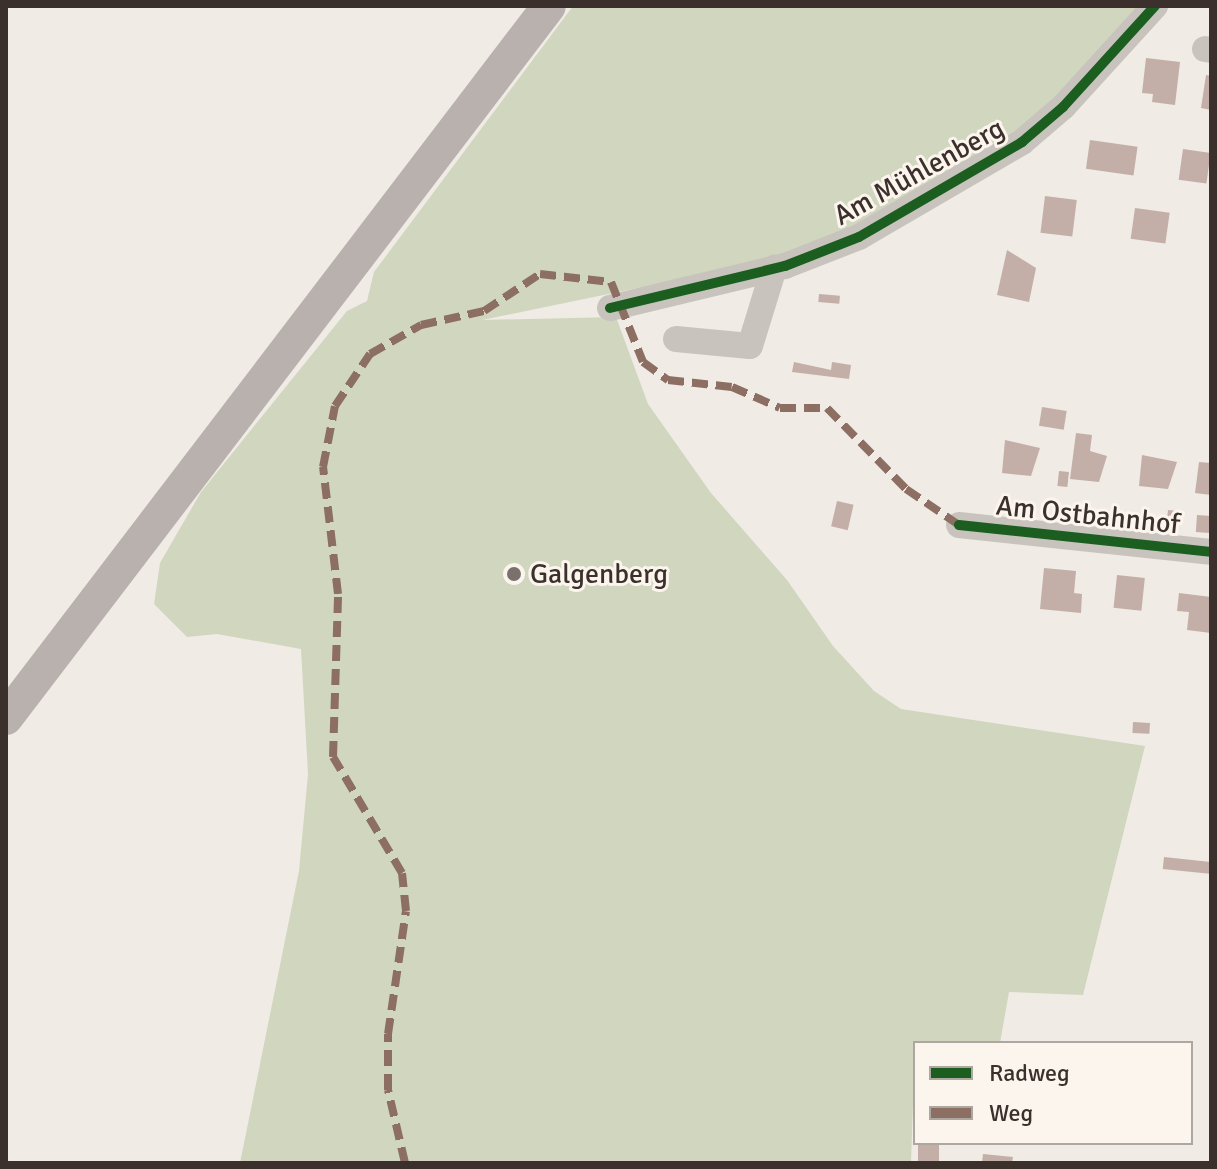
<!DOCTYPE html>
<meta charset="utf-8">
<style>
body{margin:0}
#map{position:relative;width:1217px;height:1169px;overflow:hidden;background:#f0ebe5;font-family:Signika,sans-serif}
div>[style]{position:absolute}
.green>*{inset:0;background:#d1d6bf}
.building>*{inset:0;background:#c3afa7;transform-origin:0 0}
.minor>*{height:26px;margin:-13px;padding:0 13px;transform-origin:13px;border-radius:13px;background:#c9c3be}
.major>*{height:34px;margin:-17px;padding:0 17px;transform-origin:17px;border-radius:17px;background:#b8b1ad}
.quiet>*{height:8px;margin-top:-4px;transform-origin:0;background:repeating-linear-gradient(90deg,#8d6e63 0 16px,transparent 0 24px)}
.cycleway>*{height:10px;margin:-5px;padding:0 5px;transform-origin:5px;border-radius:5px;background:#1b5e20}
.dots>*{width:22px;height:22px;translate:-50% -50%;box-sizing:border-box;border:4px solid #fbf5ee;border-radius:50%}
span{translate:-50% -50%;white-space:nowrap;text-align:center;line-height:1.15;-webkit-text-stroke:6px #fbf5ee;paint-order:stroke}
.street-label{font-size:28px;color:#3b302b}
.poi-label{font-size:28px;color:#3b302b}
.left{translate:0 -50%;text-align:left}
.frame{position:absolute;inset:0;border:8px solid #3b302b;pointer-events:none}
.legend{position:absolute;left:913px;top:1041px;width:280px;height:104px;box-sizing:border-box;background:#fbf5ee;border:2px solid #aea6a0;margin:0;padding:10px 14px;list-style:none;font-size:24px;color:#3b302b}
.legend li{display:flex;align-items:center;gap:16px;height:40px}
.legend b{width:40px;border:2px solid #aea6a0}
</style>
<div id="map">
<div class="green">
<div style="clip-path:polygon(573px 6px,1145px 6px,1018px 134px,857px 225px,782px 258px,482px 320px,616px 317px,648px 404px,711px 493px,787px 580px,833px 646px,874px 691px,901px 709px,1145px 746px,1083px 995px,1009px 992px,1000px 1043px,915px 1043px,911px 1163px,240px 1163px,299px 871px,308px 774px,301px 649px,217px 634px,187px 637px,154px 604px,160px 563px,201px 492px,347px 311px,367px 301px,374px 272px)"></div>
</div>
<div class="building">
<div style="clip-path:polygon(1146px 58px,1180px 62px,1175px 105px,1152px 102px,1153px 94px,1142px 93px)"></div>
<div style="clip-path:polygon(1206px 75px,1211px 76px,1211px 110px,1201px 108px)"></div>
<div style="left:1090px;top:140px;width:48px;height:29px;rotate:8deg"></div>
<div style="left:1183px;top:149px;width:28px;height:31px;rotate:8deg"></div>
<div style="left:1045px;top:196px;width:32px;height:37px;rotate:7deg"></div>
<div style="left:1135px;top:208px;width:35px;height:31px;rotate:8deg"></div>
<div style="clip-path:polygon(1007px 250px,1036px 268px,1029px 302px,997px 295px)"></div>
<div style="left:819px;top:294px;width:21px;height:8px;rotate:5deg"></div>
<div style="clip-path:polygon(794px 362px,831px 370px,832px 362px,851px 365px,849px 379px,792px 372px)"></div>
<div style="left:1042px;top:407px;width:25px;height:19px;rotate:9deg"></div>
<div style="clip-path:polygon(1076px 433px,1092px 435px,1090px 451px,1107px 456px,1099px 482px,1070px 479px)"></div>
<div style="clip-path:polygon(1005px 440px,1040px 448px,1031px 476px,1002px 473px)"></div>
<div style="clip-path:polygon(1142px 455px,1177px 462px,1168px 489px,1139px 486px)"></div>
<div style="clip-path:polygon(1199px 462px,1211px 463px,1211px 495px,1195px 493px)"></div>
<div style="left:1059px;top:471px;width:10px;height:15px;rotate:6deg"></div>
<div style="left:837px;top:501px;width:17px;height:26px;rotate:13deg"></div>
<div style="left:1168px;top:510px;width:10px;height:18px;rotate:6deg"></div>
<div style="left:1197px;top:515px;width:14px;height:17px;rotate:4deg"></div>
<div style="clip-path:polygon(1044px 568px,1076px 571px,1074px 593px,1082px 594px,1081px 613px,1040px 609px)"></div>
<div style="left:1117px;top:575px;width:28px;height:33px;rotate:6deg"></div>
<div style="clip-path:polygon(1179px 593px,1211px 597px,1211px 633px,1187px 630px,1189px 612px,1177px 611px)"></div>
<div style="left:1133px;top:722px;width:17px;height:11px;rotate:3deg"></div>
<div style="left:1164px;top:857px;width:47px;height:12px;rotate:6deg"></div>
<div style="left:918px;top:1143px;width:21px;height:20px"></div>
<div style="clip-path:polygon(983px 1154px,1013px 1157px,1012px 1163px,982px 1163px)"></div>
</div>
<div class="minor">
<div style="left:1205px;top:49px;width:6px;rotate:9deg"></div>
<div style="left:610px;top:308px;width:180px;rotate:-13.5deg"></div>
<div style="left:785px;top:266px;width:79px;rotate:-21.4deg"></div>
<div style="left:859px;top:237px;width:189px;rotate:-30.2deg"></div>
<div style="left:1022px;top:142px;width:54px;rotate:-40.5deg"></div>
<div style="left:1063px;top:107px;width:137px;rotate:-47.7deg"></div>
<div style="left:676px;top:339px;width:74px;rotate:5.4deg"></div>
<div style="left:750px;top:346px;width:82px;rotate:-72.9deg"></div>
<div style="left:959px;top:525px;width:253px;rotate:6.1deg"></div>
</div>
<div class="major">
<div style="left:6px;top:718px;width:895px;rotate:-52.67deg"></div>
</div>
<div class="quiet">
<div style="left:405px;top:1163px;width:75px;rotate:-103.1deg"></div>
<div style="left:388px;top:1090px;width:56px;rotate:-90deg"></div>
<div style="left:388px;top:1034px;width:124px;rotate:-81.7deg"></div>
<div style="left:406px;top:911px;width:38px;rotate:-96deg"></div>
<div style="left:402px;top:873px;width:135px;rotate:-120.7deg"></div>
<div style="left:333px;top:757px;width:163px;rotate:-88.2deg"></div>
<div style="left:338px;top:594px;width:128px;rotate:-96.7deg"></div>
<div style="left:323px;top:467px;width:62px;rotate:-78.9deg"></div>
<div style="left:335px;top:406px;width:63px;rotate:-56.1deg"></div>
<div style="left:370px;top:354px;width:59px;rotate:-29.6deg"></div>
<div style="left:421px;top:325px;width:65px;rotate:-12.5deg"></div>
<div style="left:484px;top:311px;width:67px;rotate:-33.5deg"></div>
<div style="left:540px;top:274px;width:71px;rotate:6.4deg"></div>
<div style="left:611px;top:282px;width:86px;rotate:68.2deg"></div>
<div style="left:643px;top:362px;width:31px;rotate:36deg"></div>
<div style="left:668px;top:380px;width:64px;rotate:6.2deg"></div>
<div style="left:732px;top:387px;width:52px;rotate:23.6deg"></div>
<div style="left:780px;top:408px;width:47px"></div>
<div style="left:827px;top:408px;width:113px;rotate:45.7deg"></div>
<div style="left:906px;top:489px;width:64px;rotate:34.2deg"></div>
</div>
<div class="cycleway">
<div style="left:610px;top:308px;width:180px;rotate:-13.5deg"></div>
<div style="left:785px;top:266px;width:79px;rotate:-21.4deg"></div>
<div style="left:859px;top:237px;width:189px;rotate:-30.2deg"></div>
<div style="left:1022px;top:142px;width:54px;rotate:-40.5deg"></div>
<div style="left:1063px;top:107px;width:137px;rotate:-47.7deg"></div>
<div style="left:959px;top:525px;width:253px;rotate:6.1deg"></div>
</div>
<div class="dots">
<div style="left:514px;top:574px;background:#7a716c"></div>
</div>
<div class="street-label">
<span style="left:919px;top:172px;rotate:-29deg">Am Mühlenberg</span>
<span style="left:1088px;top:515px;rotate:6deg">Am Ostbahnhof</span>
</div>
<div class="poi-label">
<span class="left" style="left:530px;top:574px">Galgenberg</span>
</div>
<div class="frame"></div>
<ul class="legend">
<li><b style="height:10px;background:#1b5e20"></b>Radweg</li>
<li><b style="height:10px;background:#8d6e63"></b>Weg</li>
</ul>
</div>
